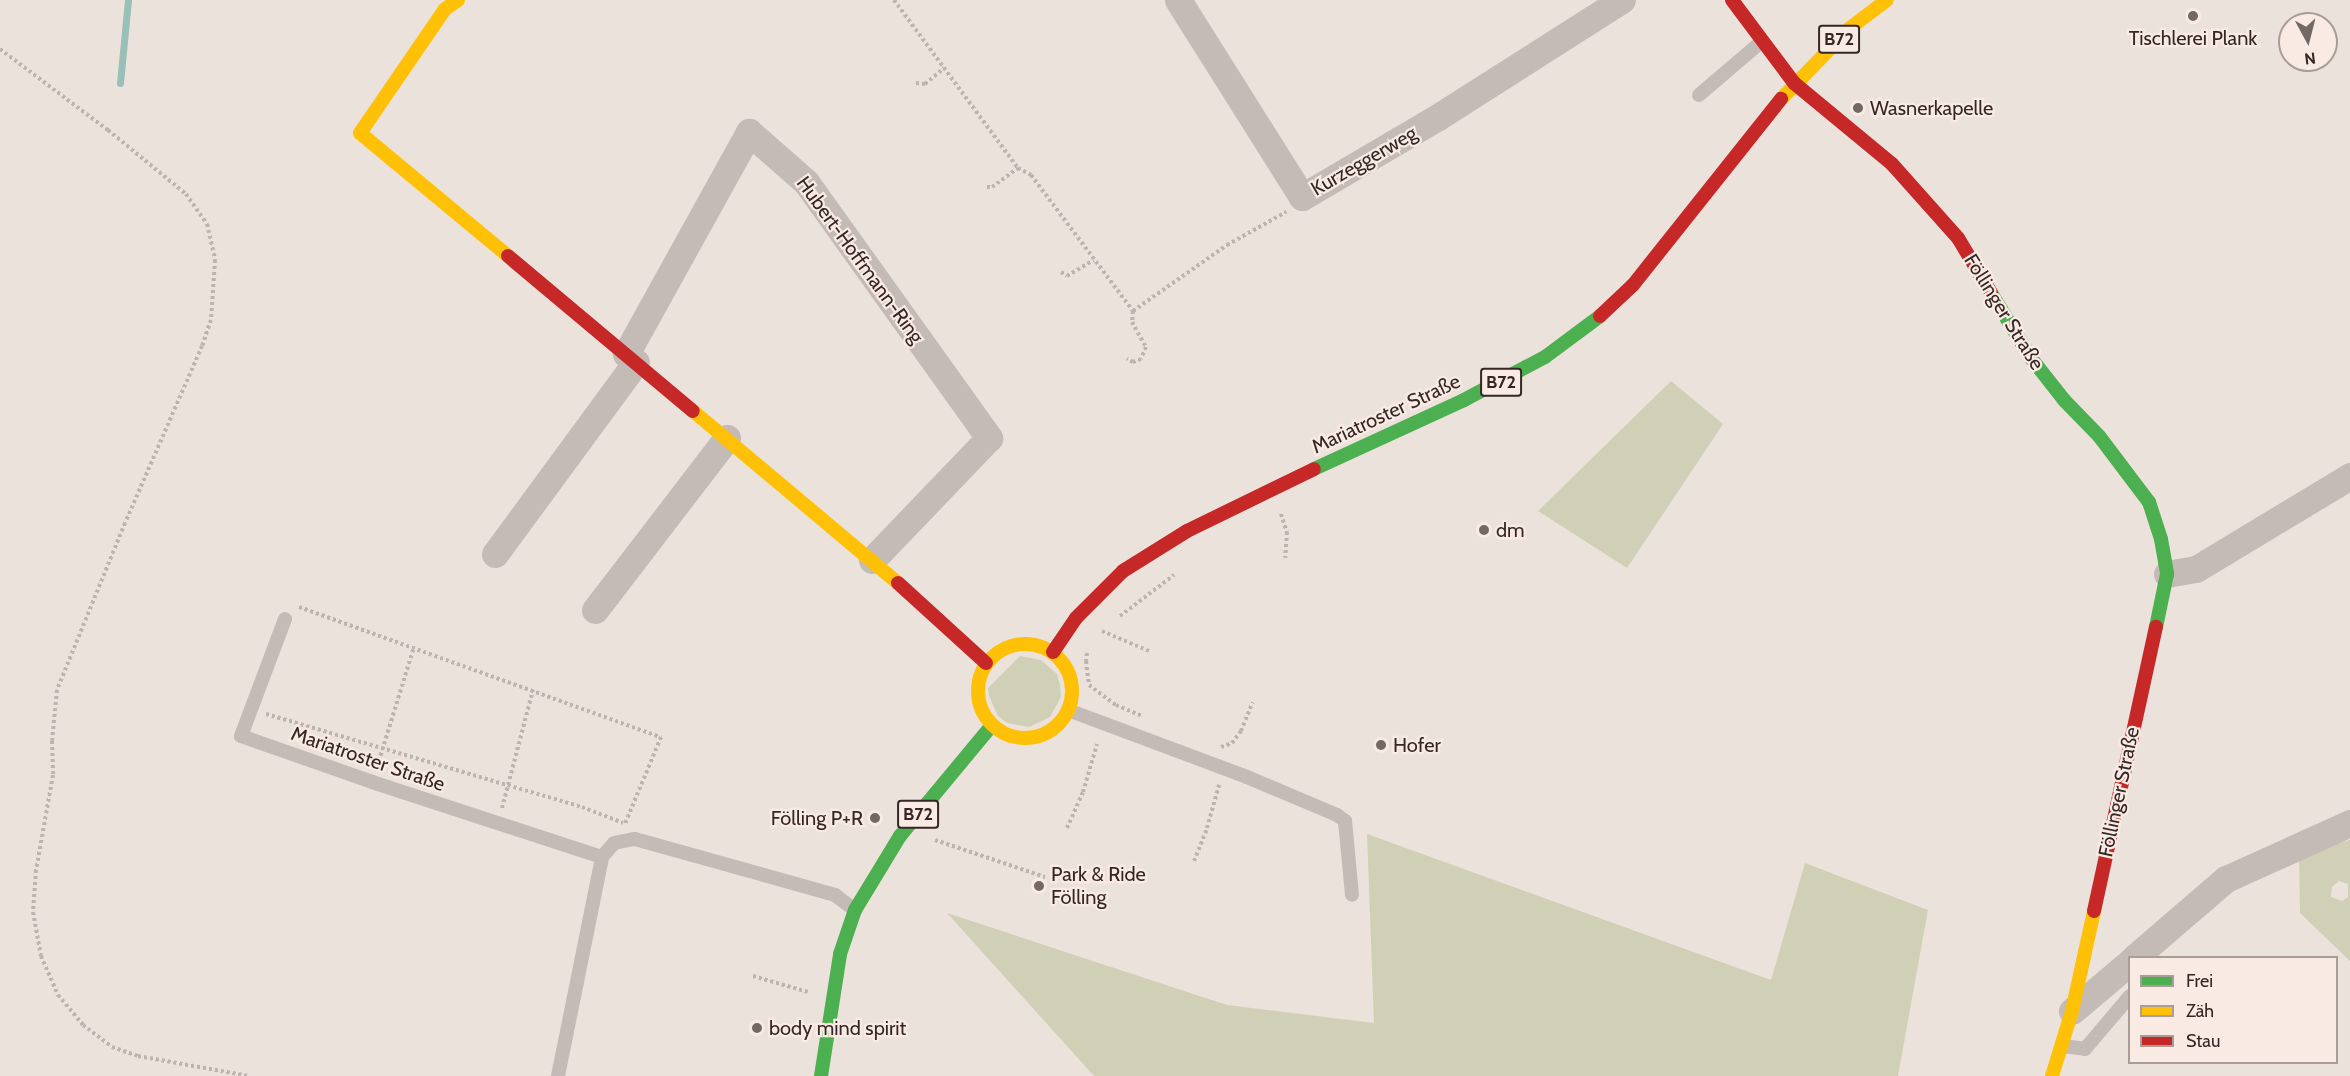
<!DOCTYPE html>
<meta charset="utf-8">
<style>
body{margin:0}
#map{position:relative;width:2350px;height:1076px;overflow:hidden;background:#ece2dc;font-family:Cabin,sans-serif}
div>[style]{position:absolute}
.green>*{inset:0;background:#d0d0b6}
.stream>*{height:7px;margin:-3.5px;padding:0 3.5px;transform-origin:3.5px;border-radius:3.5px;background:#98bfb8}
.path>*{height:4px;margin-top:-2px;transform-origin:0;background:repeating-linear-gradient(90deg,#bdb3af 0 3px,transparent 0 6px)}
.lane>*{height:14px;margin:-7px;padding:0 7px;transform-origin:7px;border-radius:7px;background:#c4bab6}
.street>*{height:27px;margin:-13.5px;padding:0 13.5px;transform-origin:13.5px;border-radius:13.5px;background:#c4bab6}
.fast>*{height:14px;margin:-7px;padding:0 7px;transform-origin:7px;border-radius:7px;background:#4caf50}
.slow>*{height:14px;margin:-7px;padding:0 7px;transform-origin:7px;border-radius:7px;background:#ffc107}
.slow>.ring{margin:-7px;padding:0;box-sizing:content-box;background:none;border:14px solid #ffc107;border-radius:50%}
.jam>*{height:14px;margin:-7px;padding:0 7px;transform-origin:7px;border-radius:7px;background:#c62828}
.dots>*{width:16px;height:16px;translate:-50% -50%;box-sizing:border-box;border:3px solid #f9ebe3;border-radius:50%}
span{translate:-50% -50%;white-space:nowrap;text-align:center;line-height:1.15;-webkit-text-stroke:4.5px #f9ebe3;paint-order:stroke}
.shield-label span{padding:2px 4px;background:#f9ebe3;border:2px solid;border-radius:4px;-webkit-text-stroke-width:0}
.shield-label{font-size:18px;color:#342725;font-weight:700}
.poi-label{font-size:20px;color:#342725}
.left{translate:0 -50%;text-align:left}
.right{translate:-100% -50%;text-align:right}
.street-label{font-size:20px;color:#342725}
.legend{position:absolute;left:2128px;top:956px;width:210px;height:108px;box-sizing:border-box;background:#f9ebe3;border:2px solid #aa9d97;margin:0;padding:8px 10px;list-style:none;font-size:18px;color:#342725}
.legend li{display:flex;align-items:center;gap:12px;height:30px}
.legend b{width:30px;border:2px solid #aa9d97}
.north{position:absolute;left:2278px;top:12px;width:60px;height:60px;box-sizing:border-box;background:#f9ebe3;border:2px solid #aa9d97;border-radius:50%;rotate:173deg;font-size:16px;font-weight:700;line-height:24px;text-align:center;color:#342725}
.north::after{content:'';display:block;margin:auto;width:21px;height:27px;background:#746865;clip-path:polygon(50% 0,100% 100%,50% 72%,0 100%)}
</style>
<div id="map">
<div class="green">
<div style="clip-path:polygon(1671px 381px,1723px 424px,1627px 568px,1538px 511px)"></div>
<div style="clip-path:polygon(1020px 656px,1041px 660px,1057px 674px,1060px 685px,1061px 697px,1050px 717px,1029px 727px,1007px 723px,998px 716px,989px 696px,988px 688px)"></div>
<div style="clip-path:polygon(1367px 834px,1771px 980px,1805px 863px,1928px 910px,1898px 1076px,1094px 1076px,947px 913px,1227px 1005px,1374px 1023px)"></div>
<div style="clip-path:polygon(evenodd,2350px 840px,2350px 961px,2300px 913px,2299px 855px,2350px 840px,2339px 881px,2348px 884px,2348px 897px,2342px 901px,2331px 897px,2332px 887px,2339px 881px)"></div>
</div>
<div class="stream">
<div style="left:120px;top:83px;width:83px;rotate:-84.5deg"></div>
</div>
<div class="path">
<div style="left:894px;top:0;width:209px;rotate:53.6deg"></div>
<div style="left:1018px;top:168px;width:15px;rotate:28deg"></div>
<div style="left:1031px;top:175px;width:170px;rotate:53.1deg"></div>
<div style="left:1133px;top:311px;width:11px;rotate:95deg"></div>
<div style="left:1132px;top:322px;width:29px;rotate:61deg"></div>
<div style="left:1146px;top:347px;width:13px;rotate:113deg"></div>
<div style="left:1141px;top:359px;width:9px;rotate:159deg"></div>
<div style="left:1133px;top:362px;width:7px;rotate:-153deg"></div>
<div style="left:0;top:49px;width:135px;rotate:36.9deg"></div>
<div style="left:108px;top:130px;width:101px;rotate:39.4deg"></div>
<div style="left:186px;top:194px;width:37px;rotate:55deg"></div>
<div style="left:207px;top:224px;width:37px;rotate:77deg"></div>
<div style="left:215px;top:260px;width:60px;rotate:93.8deg"></div>
<div style="left:211px;top:320px;width:28px;rotate:109deg"></div>
<div style="left:202px;top:346px;width:193px;rotate:113.5deg"></div>
<div style="left:125px;top:523px;width:180px;rotate:112.2deg"></div>
<div style="left:57px;top:690px;width:51px;rotate:95.6deg"></div>
<div style="left:52px;top:741px;width:34px;rotate:88deg"></div>
<div style="left:53px;top:775px;width:97px;rotate:100.1deg"></div>
<div style="left:36px;top:870px;width:42px;rotate:94.1deg"></div>
<div style="left:33px;top:912px;width:45px;rotate:79.7deg"></div>
<div style="left:41px;top:956px;width:43px;rotate:66.4deg"></div>
<div style="left:58px;top:995px;width:39px;rotate:50deg"></div>
<div style="left:83px;top:1025px;width:36px;rotate:37deg"></div>
<div style="left:112px;top:1047px;width:28px;rotate:19deg"></div>
<div style="left:138px;top:1056px;width:113px;rotate:10.2deg"></div>
<div style="left:916px;top:83px;width:9px;rotate:6deg"></div>
<div style="left:925px;top:84px;width:25px;rotate:-40deg"></div>
<div style="left:987px;top:187px;width:5px"></div>
<div style="left:992px;top:187px;width:32px;rotate:-36deg"></div>
<div style="left:1061px;top:272px;width:7px;rotate:34deg"></div>
<div style="left:1067px;top:276px;width:31px;rotate:-31deg"></div>
<div style="left:1133px;top:311px;width:115px;rotate:-35.1deg"></div>
<div style="left:1227px;top:245px;width:68px;rotate:-29.2deg"></div>
<div style="left:1281px;top:514px;width:19px;rotate:72deg"></div>
<div style="left:1287px;top:532px;width:26px;rotate:94deg"></div>
<div style="left:299px;top:607px;width:385px;rotate:19.8deg"></div>
<div style="left:661px;top:737px;width:94px;rotate:112.5deg"></div>
<div style="left:1120px;top:616px;width:68px;rotate:-37.2deg"></div>
<div style="left:1102px;top:631px;width:51px;rotate:23.1deg"></div>
<div style="left:1087px;top:653px;width:8px;rotate:97deg"></div>
<div style="left:1086px;top:661px;width:24px;rotate:83deg"></div>
<div style="left:1089px;top:685px;width:34px;rotate:37deg"></div>
<div style="left:1116px;top:705px;width:28px;rotate:23deg"></div>
<div style="left:266px;top:714px;width:329px;rotate:16.4deg"></div>
<div style="left:582px;top:807px;width:44px;rotate:21.3deg"></div>
<div style="left:1221px;top:747px;width:12px;rotate:-20deg"></div>
<div style="left:1232px;top:743px;width:15px;rotate:-53deg"></div>
<div style="left:1241px;top:731px;width:31px;rotate:-68deg"></div>
<div style="left:377px;top:767px;width:126px;rotate:-72.9deg"></div>
<div style="left:502px;top:808px;width:122px;rotate:-75.3deg"></div>
<div style="left:1067px;top:828px;width:39px;rotate:-66deg"></div>
<div style="left:1083px;top:792px;width:50px;rotate:-73.7deg"></div>
<div style="left:935px;top:840px;width:116px;rotate:18.6deg"></div>
<div style="left:1194px;top:861px;width:35px;rotate:-68deg"></div>
<div style="left:1207px;top:828px;width:45px;rotate:-74.4deg"></div>
<div style="left:753px;top:976px;width:57px;rotate:16.2deg"></div>
</div>
<div class="lane">
<div style="left:1699px;top:95px;width:82px;rotate:-40.5deg"></div>
<div style="left:285px;top:619px;width:125px;rotate:110.6deg"></div>
<div style="left:241px;top:736px;width:139px;rotate:19.3deg"></div>
<div style="left:372px;top:782px;width:242px;rotate:18.1deg"></div>
<div style="left:1068px;top:710px;width:191px;rotate:20.5deg"></div>
<div style="left:1247px;top:777px;width:98px;rotate:22.9deg"></div>
<div style="left:1337px;top:815px;width:10px;rotate:37deg"></div>
<div style="left:1345px;top:821px;width:74px;rotate:84.6deg"></div>
<div style="left:2062px;top:1046px;width:23px;rotate:7deg"></div>
<div style="left:2085px;top:1049px;width:70px;rotate:-49.7deg"></div>
<div style="left:558px;top:1076px;width:223px;rotate:-78.6deg"></div>
<div style="left:602px;top:857px;width:18px;rotate:-49deg"></div>
<div style="left:614px;top:843px;width:21px;rotate:-11deg"></div>
<div style="left:635px;top:839px;width:208px;rotate:15.6deg"></div>
<div style="left:835px;top:895px;width:25px;rotate:37deg"></div>
</div>
<div class="street">
<div style="left:1178px;top:0;width:233px;rotate:57.8deg"></div>
<div style="left:1302px;top:197px;width:158px;rotate:-30.5deg"></div>
<div style="left:1438px;top:117px;width:218px;rotate:-32.5deg"></div>
<div style="left:626px;top:354px;width:254px;rotate:-61deg"></div>
<div style="left:749px;top:132px;width:76px;rotate:41.3deg"></div>
<div style="left:806px;top:182px;width:315px;rotate:54.4deg"></div>
<div style="left:989px;top:438px;width:169px;rotate:133.8deg"></div>
<div style="left:495px;top:554px;width:238px;rotate:-53.7deg"></div>
<div style="left:2167px;top:574px;width:29px;rotate:-10deg"></div>
<div style="left:2196px;top:569px;width:180px;rotate:-31.1deg"></div>
<div style="left:595px;top:610px;width:217px;rotate:-52.5deg"></div>
<div style="left:2134px;top:958px;width:121px;rotate:-40.7deg"></div>
<div style="left:2226px;top:879px;width:136px;rotate:-24.3deg"></div>
<div style="left:2072px;top:1011px;width:76px;rotate:-40.2deg"></div>
</div>
<div class="fast">
<div style="left:1991px;top:293px;width:76px;rotate:58.4deg"></div>
<div style="left:2031px;top:358px;width:53px;rotate:51.8deg"></div>
<div style="left:2064px;top:400px;width:50px;rotate:45.8deg"></div>
<div style="left:2099px;top:436px;width:83px;rotate:52.9deg"></div>
<div style="left:2149px;top:502px;width:39px;rotate:72deg"></div>
<div style="left:2161px;top:539px;width:36px;rotate:80deg"></div>
<div style="left:2167px;top:574px;width:54px;rotate:101.7deg"></div>
<div style="left:1314px;top:469px;width:165px;rotate:-24.7deg"></div>
<div style="left:1464px;top:400px;width:92px;rotate:-28deg"></div>
<div style="left:1545px;top:357px;width:69px;rotate:-36.7deg"></div>
<div style="left:821px;top:1076px;width:123px;rotate:-81.1deg"></div>
<div style="left:840px;top:954px;width:46px;rotate:-71.2deg"></div>
<div style="left:855px;top:910px;width:87px;rotate:-58.7deg"></div>
<div style="left:900px;top:836px;width:144px;rotate:-50.3deg"></div>
</div>
<div class="slow">
<div style="left:458px;top:0;width:16px;rotate:145deg"></div>
<div style="left:445px;top:9px;width:150px;rotate:124.4deg"></div>
<div style="left:360px;top:133px;width:192px;rotate:39.7deg"></div>
<div style="left:1781px;top:99px;width:99px;rotate:-45.8deg"></div>
<div style="left:1850px;top:28px;width:46px;rotate:-37.1deg"></div>
<div style="left:693px;top:411px;width:268px;rotate:40deg"></div>
<div class="ring" style="left:978px;top:644px;width:80px;height:80px"></div>
<div style="left:2052px;top:1076px;width:68px;rotate:-72.9deg"></div>
<div style="left:2072px;top:1011px;width:102px;rotate:-77.6deg"></div>
</div>
<div class="jam">
<div style="left:1732px;top:0;width:104px;rotate:53.2deg"></div>
<div style="left:1794px;top:83px;width:127px;rotate:39.6deg"></div>
<div style="left:1892px;top:164px;width:99px;rotate:48.3deg"></div>
<div style="left:1958px;top:238px;width:64px;rotate:59deg"></div>
<div style="left:508px;top:256px;width:241px;rotate:40deg"></div>
<div style="left:1600px;top:316px;width:45px;rotate:-43.2deg"></div>
<div style="left:1633px;top:285px;width:238px;rotate:-51.5deg"></div>
<div style="left:898px;top:583px;width:119px;rotate:42.3deg"></div>
<div style="left:1053px;top:652px;width:41px;rotate:-55.9deg"></div>
<div style="left:1076px;top:618px;width:66px;rotate:-45deg"></div>
<div style="left:1123px;top:571px;width:75px;rotate:-32deg"></div>
<div style="left:1187px;top:531px;width:141px;rotate:-26deg"></div>
<div style="left:2094px;top:911px;width:291px;rotate:-77.7deg"></div>
</div>
<div class="dots">
<div style="left:2193px;top:16px;background:#746865"></div>
<div style="left:1858px;top:108px;background:#746865"></div>
<div style="left:1484px;top:530px;background:#746865"></div>
<div style="left:1381px;top:745px;background:#746865"></div>
<div style="left:875px;top:818px;background:#746865"></div>
<div style="left:1039px;top:886px;background:#746865"></div>
<div style="left:757px;top:1028px;background:#746865"></div>
</div>
<div class="shield-label">
<span style="left:1839px;top:39px">B72</span>
<span style="left:1501px;top:382px">B72</span>
<span style="left:918px;top:814px">B72</span>
</div>
<div class="poi-label">
<span style="left:2193px;top:38px">Tischlerei Plank</span>
<span class="left" style="left:1870px;top:108px">Wasnerkapelle</span>
<span class="left" style="left:1496px;top:530px">dm</span>
<span class="left" style="left:1393px;top:745px">Hofer</span>
<span class="right" style="left:863px;top:818px">Fölling P+R</span>
<span class="left" style="left:1051px;top:886px">Park &amp; Ride<br>Fölling</span>
<span class="left" style="left:769px;top:1028px">body mind spirit</span>
</div>
<div class="street-label">
<span style="left:1364px;top:161px;rotate:-30deg">Kurzeggerweg</span>
<span style="left:860px;top:260px;rotate:54deg">Hubert-Hoffmann-Ring</span>
<span style="left:2004px;top:312px;rotate:58deg">Föllinger Straße</span>
<span style="left:1386px;top:414px;rotate:-25deg">Mariatroster Straße</span>
<span style="left:368px;top:759px;rotate:19deg">Mariatroster Straße</span>
<span style="left:2119px;top:792px;rotate:-78deg">Föllinger Straße</span>
</div>
<ul class="legend">
<li><b style="height:8px;background:#4caf50"></b>Frei</li>
<li><b style="height:8px;background:#ffc107"></b>Zäh</li>
<li><b style="height:8px;background:#c62828"></b>Stau</li>
</ul>
<div class="north">N</div>
</div>
